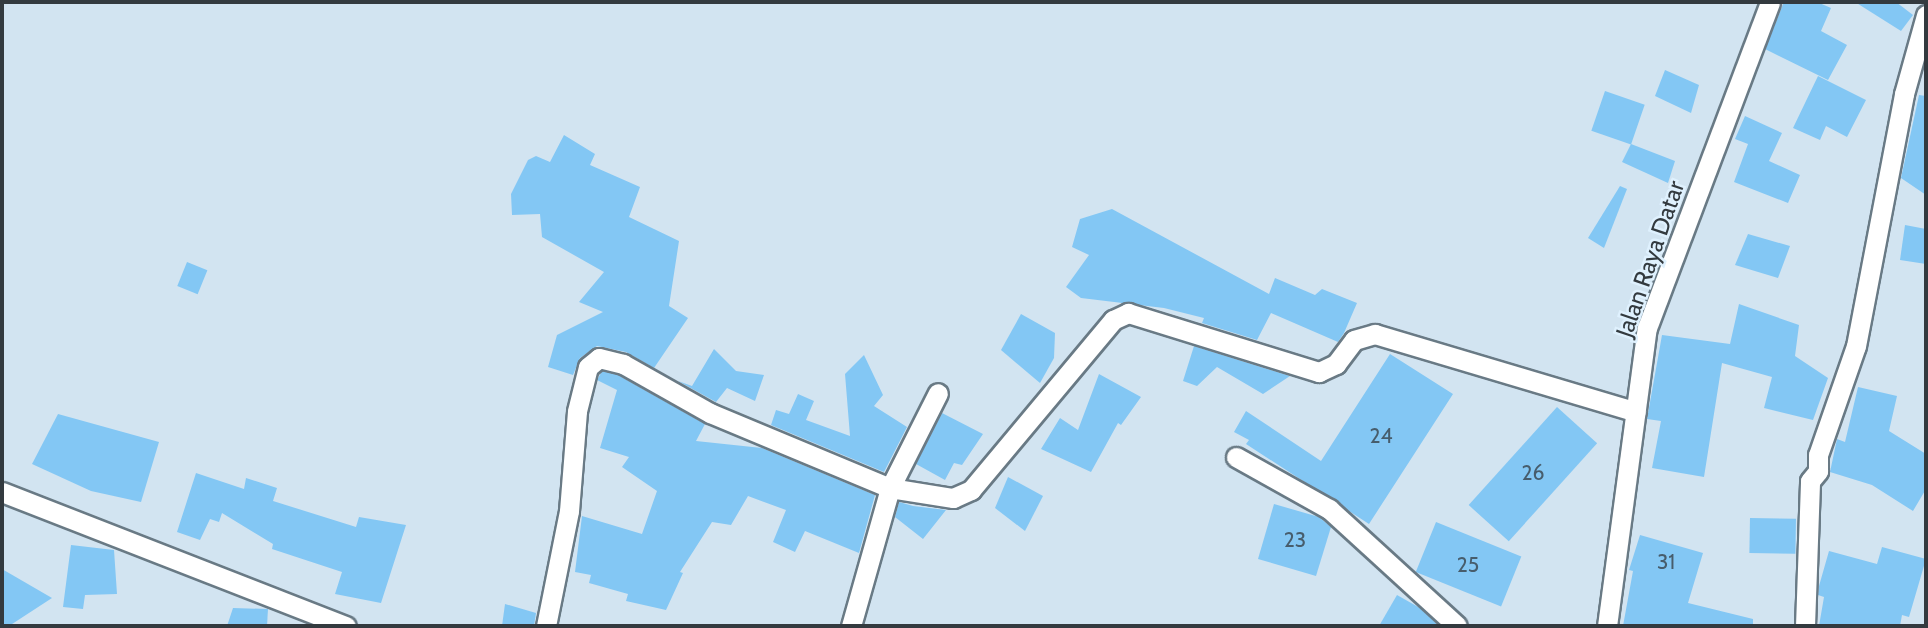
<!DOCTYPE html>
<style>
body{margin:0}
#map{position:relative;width:1928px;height:628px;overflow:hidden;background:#d2e4f1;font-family:Cabin,sans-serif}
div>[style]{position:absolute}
.building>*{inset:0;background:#83c7f4;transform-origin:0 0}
.roads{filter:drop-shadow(2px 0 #697a85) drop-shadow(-2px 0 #697a85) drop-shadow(0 2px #697a85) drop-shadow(0 -2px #697a85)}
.minor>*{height:19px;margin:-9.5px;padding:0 9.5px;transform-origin:9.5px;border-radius:9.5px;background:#fff}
span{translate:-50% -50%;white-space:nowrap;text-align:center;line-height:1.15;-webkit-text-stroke:5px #dff1fe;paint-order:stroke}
.number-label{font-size:21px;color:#475d6c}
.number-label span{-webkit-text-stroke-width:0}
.street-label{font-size:24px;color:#333a3f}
.frame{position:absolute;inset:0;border:4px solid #333a3f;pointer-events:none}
</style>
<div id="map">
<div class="building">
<div style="clip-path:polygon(1784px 2px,1817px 2px,1831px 8px,1821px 31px,1847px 45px,1828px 80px,1765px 49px)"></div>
<div style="clip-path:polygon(1855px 2px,1896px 2px,1913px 15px,1901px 31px)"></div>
<div style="clip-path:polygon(1665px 70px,1699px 85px,1691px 113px,1655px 96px)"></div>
<div style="clip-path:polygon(1818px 76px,1866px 100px,1847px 137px,1826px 126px,1820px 140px,1793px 128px)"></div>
<div style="left:1605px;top:91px;width:42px;height:42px;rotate:19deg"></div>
<div style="clip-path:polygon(1919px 95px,1926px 96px,1926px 195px,1901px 178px)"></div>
<div style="clip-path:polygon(1745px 116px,1782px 133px,1769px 161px,1800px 175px,1788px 203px,1734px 182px,1748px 144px,1735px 139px)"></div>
<div style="clip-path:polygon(564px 135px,595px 154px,590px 165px,640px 187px,629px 217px,679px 241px,669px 306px,688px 318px,654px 368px,626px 352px,597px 346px,580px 358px,573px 375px,548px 367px,557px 335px,603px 312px,579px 302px,604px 272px,542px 237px,540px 214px,512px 215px,511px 194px,528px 160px,536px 156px,550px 162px)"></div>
<div style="clip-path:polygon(1631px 144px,1675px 161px,1668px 183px,1622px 162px)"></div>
<div style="clip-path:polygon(1620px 186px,1627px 189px,1604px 248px,1588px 238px)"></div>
<div style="clip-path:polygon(1112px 209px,1269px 294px,1275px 278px,1315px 295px,1322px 289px,1357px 303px,1344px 333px,1338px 342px,1271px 313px,1257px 340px,1202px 323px,1204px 318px,1164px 308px,1081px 298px,1066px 287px,1089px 255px,1072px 247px,1080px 219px)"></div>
<div style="clip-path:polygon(1905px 225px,1926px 229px,1926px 264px,1900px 260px)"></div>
<div style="clip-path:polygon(1748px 234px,1790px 246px,1778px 278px,1735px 265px)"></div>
<div style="left:187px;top:262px;width:22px;height:26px;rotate:22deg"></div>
<div style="clip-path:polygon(1739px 304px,1799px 325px,1795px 356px,1828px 378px,1813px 420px,1764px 408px,1772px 377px,1722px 363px,1704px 477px,1652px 468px,1661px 421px,1647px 419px,1662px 335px,1730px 344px)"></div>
<div style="clip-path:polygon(1021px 314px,1055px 333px,1054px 358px,1040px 383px,1001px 350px)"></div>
<div style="clip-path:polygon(1194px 346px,1290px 376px,1263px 394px,1217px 367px,1197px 386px,1183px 381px)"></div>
<div style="clip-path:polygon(714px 349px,736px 371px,764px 375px,755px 401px,727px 388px,716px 402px,678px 381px,692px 386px)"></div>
<div style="clip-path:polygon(1390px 354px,1453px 394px,1369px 524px,1246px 444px,1249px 440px,1234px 432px,1246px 411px,1321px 461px)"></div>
<div style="clip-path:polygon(864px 355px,883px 395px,874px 406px,907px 427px,884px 472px,771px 425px,776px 410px,789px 414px,798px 394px,814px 401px,806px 420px,850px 436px,845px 374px)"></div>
<div style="clip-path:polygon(602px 371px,618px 375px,705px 424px,696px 441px,762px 448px,875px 495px,859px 553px,805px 531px,795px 552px,773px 542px,786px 510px,748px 496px,731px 525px,712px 522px,680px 572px,683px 573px,666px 610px,626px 601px,628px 594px,589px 583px,591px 575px,575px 572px,582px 516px,642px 534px,657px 491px,622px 467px,629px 457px,600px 448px,617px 390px,597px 380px)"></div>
<div style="clip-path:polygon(1099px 374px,1141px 397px,1121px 425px,1118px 423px,1091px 472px,1041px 449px,1060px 418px,1078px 430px)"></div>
<div style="clip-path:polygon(1858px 387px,1897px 396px,1889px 431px,1926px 454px,1926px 489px,1913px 511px,1872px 485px,1830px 472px,1837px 439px,1845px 442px)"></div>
<div style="left:1557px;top:407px;width:54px;height:132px;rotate:42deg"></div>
<div style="clip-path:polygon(942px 413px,983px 434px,962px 465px,954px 463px,945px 480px,916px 464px)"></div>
<div style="clip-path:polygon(58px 414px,159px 442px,141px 502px,91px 491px,32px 464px)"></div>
<div style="clip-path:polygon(196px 473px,244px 489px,246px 478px,277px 488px,273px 501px,356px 527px,359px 517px,406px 525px,381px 603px,335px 594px,342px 572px,272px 549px,273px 544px,222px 513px,219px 522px,210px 519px,200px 540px,177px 532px)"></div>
<div style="clip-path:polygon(1008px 477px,1043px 496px,1025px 531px,995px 508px)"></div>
<div style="clip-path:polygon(899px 502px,913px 506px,946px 510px,923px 539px,895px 517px)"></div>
<div style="clip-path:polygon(1274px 504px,1319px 517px,1331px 527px,1316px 576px,1258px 559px)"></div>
<div style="left:1750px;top:518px;width:46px;height:35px;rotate:1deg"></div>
<div style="left:1436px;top:522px;width:92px;height:54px;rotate:22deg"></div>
<div style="clip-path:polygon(1640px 535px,1703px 553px,1688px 603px,1753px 619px,1753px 626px,1623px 626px,1633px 571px,1629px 570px)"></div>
<div style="clip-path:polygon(71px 545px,114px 550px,117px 594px,85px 595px,83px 609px,63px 607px)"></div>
<div style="clip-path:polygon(1882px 547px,1926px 559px,1909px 617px,1902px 615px,1900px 626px,1819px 626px,1824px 597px,1818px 595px,1819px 586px,1829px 551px,1877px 564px)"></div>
<div style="clip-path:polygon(2px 569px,52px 598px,9px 626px,2px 626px)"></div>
<div style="clip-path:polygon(1397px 595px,1420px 608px,1439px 626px,1379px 626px)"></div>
<div style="clip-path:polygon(505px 604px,536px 613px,534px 626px,502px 626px)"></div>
<div style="clip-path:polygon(233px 608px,268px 609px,267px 626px,227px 626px)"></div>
</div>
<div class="roads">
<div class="minor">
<div style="left:1236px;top:457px;width:107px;rotate:29.2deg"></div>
<div style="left:1329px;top:509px;width:173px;rotate:42.4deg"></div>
<div style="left:2px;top:492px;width:369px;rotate:21.3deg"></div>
<div style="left:546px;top:626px;width:117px;rotate:-78.7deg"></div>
<div style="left:569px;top:511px;width:100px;rotate:-85.4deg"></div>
<div style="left:577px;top:411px;width:45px;rotate:-76deg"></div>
<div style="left:588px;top:367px;width:14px;rotate:-39deg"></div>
<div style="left:599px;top:358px;width:25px;rotate:14deg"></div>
<div style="left:623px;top:364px;width:100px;rotate:29.4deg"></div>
<div style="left:710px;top:413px;width:195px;rotate:22.6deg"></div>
<div style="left:890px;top:488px;width:64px;rotate:9deg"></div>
<div style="left:953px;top:498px;width:20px;rotate:-24deg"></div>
<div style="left:971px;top:490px;width:222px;rotate:-50.1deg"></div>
<div style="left:1113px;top:320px;width:17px;rotate:-25deg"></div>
<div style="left:1128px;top:313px;width:200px;rotate:17.2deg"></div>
<div style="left:1319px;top:372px;width:19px;rotate:-25deg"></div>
<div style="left:1336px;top:364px;width:30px;rotate:-53deg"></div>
<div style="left:1354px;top:340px;width:22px;rotate:-16deg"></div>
<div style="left:1375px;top:334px;width:272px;rotate:16.6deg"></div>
<div style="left:851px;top:626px;width:143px;rotate:-74.2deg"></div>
<div style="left:890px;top:488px;width:106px;rotate:-63.2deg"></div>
<div style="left:1607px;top:626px;width:301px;rotate:-82.4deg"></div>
<div style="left:1647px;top:328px;width:348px;rotate:-69.3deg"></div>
<div style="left:1805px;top:626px;width:145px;rotate:-88deg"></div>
<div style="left:1810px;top:481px;width:13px;rotate:-51deg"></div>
<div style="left:1818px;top:471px;width:16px;rotate:-90deg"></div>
<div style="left:1818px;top:455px;width:115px;rotate:-70.8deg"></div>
<div style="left:1856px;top:346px;width:257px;rotate:-79.2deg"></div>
<div style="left:1904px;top:94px;width:82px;rotate:-74.4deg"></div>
</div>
</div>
<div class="number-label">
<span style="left:1381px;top:436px">24</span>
<span style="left:1533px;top:473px">26</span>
<span style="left:1295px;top:540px">23</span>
<span style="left:1666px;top:562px">31</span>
<span style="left:1468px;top:565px">25</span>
</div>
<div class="street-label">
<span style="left:1650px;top:259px;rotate:-71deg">Jalan Raya Datar</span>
</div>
<div class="frame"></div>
</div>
